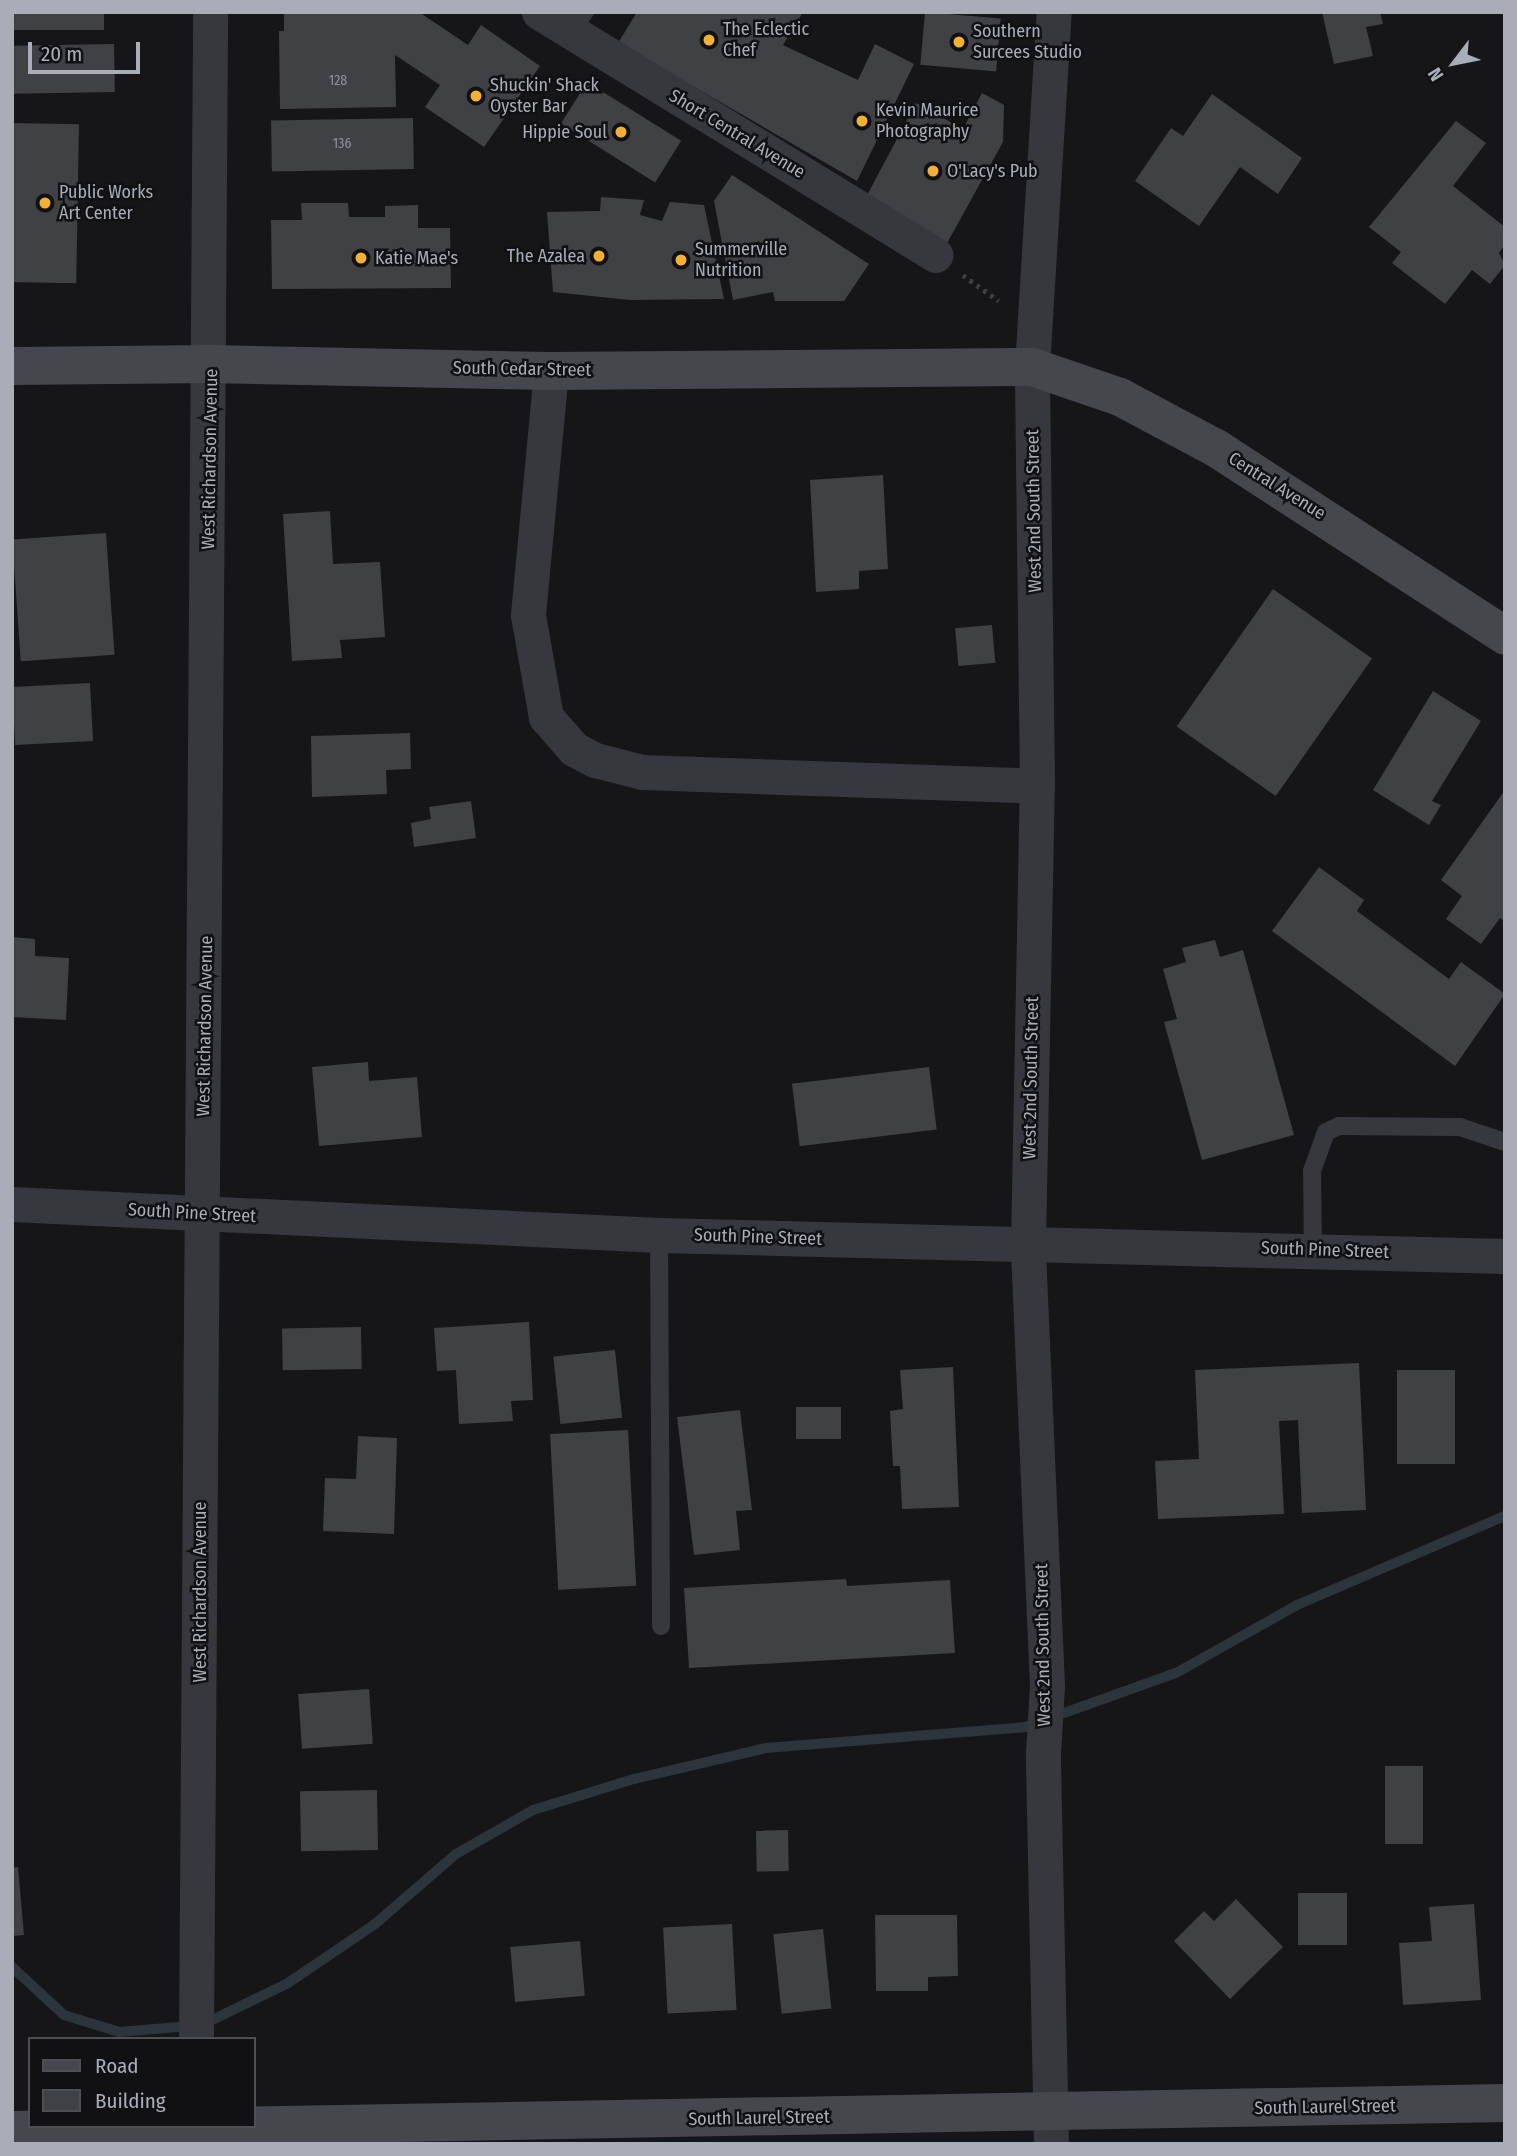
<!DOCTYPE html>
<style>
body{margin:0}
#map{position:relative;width:1517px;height:2156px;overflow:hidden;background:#161618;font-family:"Fira Sans Condensed",sans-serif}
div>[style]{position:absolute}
.stream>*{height:10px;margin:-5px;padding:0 5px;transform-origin:5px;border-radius:5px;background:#2c353c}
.building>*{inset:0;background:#404145;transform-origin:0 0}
.path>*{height:4.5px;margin-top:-2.25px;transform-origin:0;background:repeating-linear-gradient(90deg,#3d3f44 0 3.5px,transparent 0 8.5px)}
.lane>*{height:18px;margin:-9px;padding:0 9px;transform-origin:9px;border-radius:9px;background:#37383d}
.street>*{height:35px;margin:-17.5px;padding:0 17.5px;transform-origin:17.5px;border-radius:17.5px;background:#37383d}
.secondary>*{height:38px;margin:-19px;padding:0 19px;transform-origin:19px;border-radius:19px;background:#45474d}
.dots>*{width:19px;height:19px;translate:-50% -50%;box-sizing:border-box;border:4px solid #111113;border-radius:50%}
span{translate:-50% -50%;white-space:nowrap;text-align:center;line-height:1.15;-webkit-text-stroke:5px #111113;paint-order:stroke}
.number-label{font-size:14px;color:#8e929b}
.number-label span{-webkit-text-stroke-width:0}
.poi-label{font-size:18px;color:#a8adb8}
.left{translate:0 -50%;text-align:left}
.right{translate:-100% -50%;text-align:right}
.street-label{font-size:18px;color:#a8adb8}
.frame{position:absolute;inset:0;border:14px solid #a8adb8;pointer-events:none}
.legend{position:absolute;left:28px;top:2037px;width:228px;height:91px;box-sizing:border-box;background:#111113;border:2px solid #4d4f55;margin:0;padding:9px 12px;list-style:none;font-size:21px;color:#a8adb8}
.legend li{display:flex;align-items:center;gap:14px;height:35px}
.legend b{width:35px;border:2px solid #4d4f55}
.north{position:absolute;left:1419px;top:28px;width:70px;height:70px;-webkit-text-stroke:5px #111113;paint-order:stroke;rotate:238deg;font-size:19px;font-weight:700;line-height:28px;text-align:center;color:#a8adb8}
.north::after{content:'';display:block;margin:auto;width:24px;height:32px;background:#a8adb8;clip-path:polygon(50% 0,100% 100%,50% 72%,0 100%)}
.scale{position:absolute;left:28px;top:42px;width:112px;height:32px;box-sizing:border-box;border:4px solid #a8adb8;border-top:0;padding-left:9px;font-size:21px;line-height:24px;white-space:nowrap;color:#a8adb8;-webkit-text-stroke:5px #111113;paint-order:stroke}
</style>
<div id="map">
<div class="stream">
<div style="left:12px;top:1967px;width:71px;rotate:42.7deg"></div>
<div style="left:64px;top:2015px;width:58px;rotate:17.2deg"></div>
<div style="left:119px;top:2032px;width:83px;rotate:-4.8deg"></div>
<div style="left:202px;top:2025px;width:96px;rotate:-26deg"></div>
<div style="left:288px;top:1983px;width:105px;rotate:-34.1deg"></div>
<div style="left:375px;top:1924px;width:107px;rotate:-40.8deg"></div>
<div style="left:456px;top:1854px;width:89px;rotate:-29.7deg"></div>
<div style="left:533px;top:1810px;width:106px;rotate:-17.1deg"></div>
<div style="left:634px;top:1779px;width:136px;rotate:-13.2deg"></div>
<div style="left:766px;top:1748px;width:260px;rotate:-4.6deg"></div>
<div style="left:1025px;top:1727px;width:160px;rotate:-19.7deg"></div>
<div style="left:1176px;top:1673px;width:139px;rotate:-29.3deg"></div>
<div style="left:1297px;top:1605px;width:226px;rotate:-23.2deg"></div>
</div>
<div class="building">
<div style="left:12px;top:12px;width:92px;height:18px"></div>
<div style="clip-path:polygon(284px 12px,419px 12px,468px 45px,481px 25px,540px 66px,484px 147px,425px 107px,440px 85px,395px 55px,396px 107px,280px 109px,279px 31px,284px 31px)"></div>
<div style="clip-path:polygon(637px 12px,803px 12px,783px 45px,787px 47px,858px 80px,875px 44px,914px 64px,857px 181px,618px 43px)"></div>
<div style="left:925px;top:12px;width:76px;height:53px;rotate:5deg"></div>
<div style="clip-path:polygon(1322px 12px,1380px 12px,1383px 24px,1366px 27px,1373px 56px,1334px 64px)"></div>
<div style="left:114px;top:44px;width:48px;height:102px;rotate:89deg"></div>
<div style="left:587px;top:82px;width:111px;height:49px;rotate:32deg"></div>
<div style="clip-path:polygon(982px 93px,1004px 105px,1003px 142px,946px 245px,864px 201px,916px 103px,963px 129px)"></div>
<div style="clip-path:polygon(1212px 94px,1302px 158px,1278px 194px,1240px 167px,1199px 226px,1135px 181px,1171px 128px,1183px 136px)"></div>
<div style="left:413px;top:118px;width:51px;height:142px;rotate:89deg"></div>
<div style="clip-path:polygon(1456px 121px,1486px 143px,1453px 186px,1505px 227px,1505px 244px,1499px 253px,1505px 265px,1490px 284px,1472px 270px,1445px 304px,1392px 263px,1401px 252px,1369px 227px)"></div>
<div style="left:12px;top:123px;width:67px;height:159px;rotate:1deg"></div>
<div style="clip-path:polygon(732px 175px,869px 264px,844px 301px,775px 301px,773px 292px,733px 300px,714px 201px)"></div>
<div style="clip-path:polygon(601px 197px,644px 200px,640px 215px,662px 221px,670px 202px,704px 205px,724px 299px,630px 300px,553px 292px,547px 212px,600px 211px)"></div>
<div style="clip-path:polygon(301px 203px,348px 203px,349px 217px,385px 217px,385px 206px,418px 205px,418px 228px,450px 228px,451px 288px,272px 289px,271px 220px,302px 220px)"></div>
<div style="clip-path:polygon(883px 475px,888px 569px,859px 571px,859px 589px,816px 592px,810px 480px)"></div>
<div style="clip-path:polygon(330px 511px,333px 564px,380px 562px,385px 637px,340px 640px,342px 658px,292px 661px,283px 514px)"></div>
<div style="left:106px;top:533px;width:122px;height:94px;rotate:86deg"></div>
<div style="left:1273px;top:589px;width:121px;height:168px;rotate:35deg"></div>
<div style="left:992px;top:625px;width:38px;height:37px;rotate:85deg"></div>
<div style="left:90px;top:683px;width:58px;height:78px;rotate:87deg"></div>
<div style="clip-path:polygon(1433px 691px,1481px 721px,1432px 801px,1441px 805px,1429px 825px,1373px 790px)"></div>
<div style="clip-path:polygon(410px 733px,411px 769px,386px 770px,387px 794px,312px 797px,311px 736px)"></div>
<div style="clip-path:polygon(1505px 790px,1505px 922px,1500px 918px,1481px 944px,1446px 919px,1462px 896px,1441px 880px)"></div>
<div style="clip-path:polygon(471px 801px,476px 838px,414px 847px,411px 823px,431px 819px,429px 807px)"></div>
<div style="clip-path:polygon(1319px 867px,1364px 900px,1357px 911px,1449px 979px,1461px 962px,1505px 994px,1455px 1066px,1272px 931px)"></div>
<div style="clip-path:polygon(12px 937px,35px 939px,35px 956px,69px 958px,66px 1020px,12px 1017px)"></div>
<div style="clip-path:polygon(1215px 940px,1220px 957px,1243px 950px,1294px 1135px,1202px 1160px,1164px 1022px,1177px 1019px,1163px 969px,1186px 962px,1182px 948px)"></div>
<div style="clip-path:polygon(368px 1062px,369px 1081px,417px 1077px,422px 1137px,319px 1146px,312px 1067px)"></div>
<div style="left:929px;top:1067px;width:63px;height:138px;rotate:83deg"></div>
<div style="clip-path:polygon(529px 1322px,533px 1400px,511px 1401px,513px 1421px,459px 1424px,456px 1370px,437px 1371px,434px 1328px)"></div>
<div style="left:361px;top:1327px;width:42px;height:79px;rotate:89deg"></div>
<div style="left:615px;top:1350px;width:68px;height:62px;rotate:84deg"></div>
<div style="clip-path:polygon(1359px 1363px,1366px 1510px,1302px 1513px,1298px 1420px,1279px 1421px,1284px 1514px,1158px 1519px,1155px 1461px,1199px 1459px,1195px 1370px)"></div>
<div style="clip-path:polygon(953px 1367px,959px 1507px,902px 1509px,900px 1466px,893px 1466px,890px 1411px,903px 1409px,900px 1370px)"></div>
<div style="left:1397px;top:1370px;width:58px;height:94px"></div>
<div style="left:841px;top:1407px;width:32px;height:45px;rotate:90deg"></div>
<div style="clip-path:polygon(740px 1410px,752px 1510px,736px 1511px,740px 1550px,694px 1555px,677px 1417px)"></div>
<div style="left:628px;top:1430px;width:156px;height:78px;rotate:87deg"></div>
<div style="clip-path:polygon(358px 1436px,397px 1438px,394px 1534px,323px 1531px,325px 1478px,356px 1479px)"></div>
<div style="clip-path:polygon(846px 1579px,847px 1586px,950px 1580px,955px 1653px,689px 1668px,684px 1588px)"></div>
<div style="left:369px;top:1689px;width:55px;height:71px;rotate:86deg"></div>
<div style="left:1385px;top:1766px;width:38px;height:78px"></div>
<div style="left:377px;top:1790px;width:60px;height:77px;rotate:89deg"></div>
<div style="left:788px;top:1830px;width:41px;height:32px;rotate:89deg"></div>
<div style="clip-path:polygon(18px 1867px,24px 1935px,12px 1936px,12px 1868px)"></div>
<div style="left:1298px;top:1893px;width:49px;height:52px"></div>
<div style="clip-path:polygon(1236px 1899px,1283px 1947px,1230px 1999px,1174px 1941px,1204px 1911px,1214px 1921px)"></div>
<div style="clip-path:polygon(1474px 1904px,1481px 2000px,1403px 2005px,1399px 1943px,1432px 1941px,1429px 1907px)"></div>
<div style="clip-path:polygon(875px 1915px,957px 1915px,958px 1976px,928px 1977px,928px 1991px,876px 1991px)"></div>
<div style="left:732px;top:1924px;width:86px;height:69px;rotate:87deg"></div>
<div style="left:823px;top:1929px;width:80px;height:50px;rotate:84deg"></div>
<div style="left:580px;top:1941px;width:55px;height:70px;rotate:85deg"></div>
</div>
<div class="path">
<div style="left:963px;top:275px;width:44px;rotate:35.8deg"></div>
</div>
<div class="lane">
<div style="left:571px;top:31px;width:24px;rotate:-54deg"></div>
<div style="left:659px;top:1235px;width:391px;rotate:89.7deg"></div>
<div style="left:1313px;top:1248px;width:77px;rotate:-90.7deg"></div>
<div style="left:1312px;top:1171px;width:41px;rotate:-70.3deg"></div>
<div style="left:1326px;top:1132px;width:14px;rotate:-25deg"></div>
<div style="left:1339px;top:1126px;width:121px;rotate:0.5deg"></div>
<div style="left:1460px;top:1127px;width:47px;rotate:18.4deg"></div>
</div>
<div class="street">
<div style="left:539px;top:12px;width:465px;rotate:31.5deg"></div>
<div style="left:551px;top:371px;width:245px;rotate:95.4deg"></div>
<div style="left:528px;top:615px;width:104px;rotate:80deg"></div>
<div style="left:546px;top:717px;width:43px;rotate:48.8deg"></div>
<div style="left:574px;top:749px;width:24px;rotate:28deg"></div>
<div style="left:595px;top:760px;width:49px;rotate:14.3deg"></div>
<div style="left:642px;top:772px;width:395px;rotate:2deg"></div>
<div style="left:12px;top:1204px;width:648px;rotate:2.74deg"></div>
<div style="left:659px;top:1235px;width:846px;rotate:1.42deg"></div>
<div style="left:196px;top:2039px;width:2027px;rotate:-89.6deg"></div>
<div style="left:1051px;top:2144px;width:391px;rotate:-91.2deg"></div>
<div style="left:1043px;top:1753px;width:67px;rotate:-86.6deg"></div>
<div style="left:1047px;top:1686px;width:441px;rotate:-92.5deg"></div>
<div style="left:1028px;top:1245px;width:459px;rotate:-88.9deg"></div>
<div style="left:1037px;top:786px;width:419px;rotate:-90.7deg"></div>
<div style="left:1032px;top:367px;width:356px;rotate:-86.5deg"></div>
</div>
<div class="secondary">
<div style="left:12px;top:366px;width:199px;rotate:-0.6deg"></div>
<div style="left:211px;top:364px;width:340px;rotate:1.2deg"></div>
<div style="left:551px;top:371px;width:481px;rotate:-0.5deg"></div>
<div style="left:1032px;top:367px;width:93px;rotate:18.8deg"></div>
<div style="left:1120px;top:397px;width:109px;rotate:28deg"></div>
<div style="left:1216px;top:448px;width:345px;rotate:33deg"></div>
<div style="left:12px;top:2130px;width:1493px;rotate:-1.04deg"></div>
</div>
<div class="dots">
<div style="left:709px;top:40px;background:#f2b134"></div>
<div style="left:959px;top:42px;background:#f2b134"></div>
<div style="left:476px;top:96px;background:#f2b134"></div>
<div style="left:862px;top:121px;background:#f2b134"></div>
<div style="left:621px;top:132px;background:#f2b134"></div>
<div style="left:933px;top:171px;background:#f2b134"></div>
<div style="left:45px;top:203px;background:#f2b134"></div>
<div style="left:599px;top:256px;background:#f2b134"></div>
<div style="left:361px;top:258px;background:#f2b134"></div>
<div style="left:681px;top:260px;background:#f2b134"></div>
</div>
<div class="number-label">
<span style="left:338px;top:81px">128</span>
<span style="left:342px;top:144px">136</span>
</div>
<div class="poi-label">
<span class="left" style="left:723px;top:40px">The Eclectic<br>Chef</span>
<span class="left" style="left:973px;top:42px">Southern<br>Surcees Studio</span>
<span class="left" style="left:490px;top:96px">Shuckin' Shack<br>Oyster Bar</span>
<span class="left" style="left:876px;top:121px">Kevin Maurice<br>Photography</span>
<span class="right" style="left:607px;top:132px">Hippie Soul</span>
<span class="left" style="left:947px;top:171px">O'Lacy's Pub</span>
<span class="left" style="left:59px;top:203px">Public Works<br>Art Center</span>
<span class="left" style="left:695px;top:260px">Summerville<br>Nutrition</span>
<span class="right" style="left:585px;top:256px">The Azalea</span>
<span class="left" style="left:375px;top:258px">Katie Mae's</span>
</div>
<div class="street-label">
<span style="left:737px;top:134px;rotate:31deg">Short Central Avenue</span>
<span style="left:522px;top:369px;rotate:1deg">South Cedar Street</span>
<span style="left:210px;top:459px;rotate:-89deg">West Richardson Avenue</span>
<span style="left:1277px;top:486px;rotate:32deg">Central Avenue</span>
<span style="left:1034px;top:511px;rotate:-91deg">West 2nd South Street</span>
<span style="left:205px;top:1026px;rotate:-89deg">West Richardson Avenue</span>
<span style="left:1031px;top:1078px;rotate:-89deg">West 2nd South Street</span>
<span style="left:192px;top:1213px;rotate:3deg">South Pine Street</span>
<span style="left:758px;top:1237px;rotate:2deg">South Pine Street</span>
<span style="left:1325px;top:1250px;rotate:2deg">South Pine Street</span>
<span style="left:200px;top:1592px;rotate:-90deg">West Richardson Avenue</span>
<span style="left:1043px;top:1645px;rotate:-91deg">West 2nd South Street</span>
<span style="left:1325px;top:2107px;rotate:-1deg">South Laurel Street</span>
<span style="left:759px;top:2118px;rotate:-1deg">South Laurel Street</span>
</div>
<div class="frame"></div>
<ul class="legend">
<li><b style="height:9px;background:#45474d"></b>Road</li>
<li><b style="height:19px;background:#404145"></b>Building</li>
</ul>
<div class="north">N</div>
<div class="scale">20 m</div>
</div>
